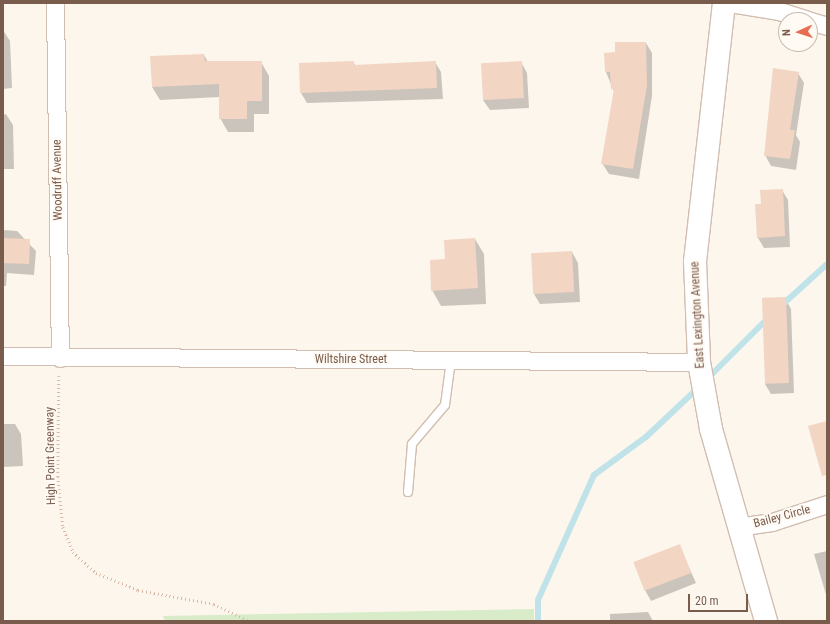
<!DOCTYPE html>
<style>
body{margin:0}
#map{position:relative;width:830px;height:624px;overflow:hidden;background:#fdf6ec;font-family:"Roboto Condensed",sans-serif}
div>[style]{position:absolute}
.green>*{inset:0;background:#d8ecc9}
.shadow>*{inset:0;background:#0003}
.stream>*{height:6px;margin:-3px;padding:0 3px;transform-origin:3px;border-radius:3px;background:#bfe3e8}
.building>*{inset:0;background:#f3d5c3;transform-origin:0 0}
.path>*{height:2.5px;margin-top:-1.25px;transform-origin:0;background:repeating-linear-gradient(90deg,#d9b8a5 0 1px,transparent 0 4px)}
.roads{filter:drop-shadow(1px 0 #d1beb0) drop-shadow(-1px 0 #d1beb0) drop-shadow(0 1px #d1beb0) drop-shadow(0 -1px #d1beb0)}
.lane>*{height:8px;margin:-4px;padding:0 4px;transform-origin:4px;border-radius:4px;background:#fff}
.street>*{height:17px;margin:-8.5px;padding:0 8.5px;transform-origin:8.5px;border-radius:8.5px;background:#fff}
.secondary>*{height:22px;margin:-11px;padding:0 11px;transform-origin:11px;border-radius:11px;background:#fff}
span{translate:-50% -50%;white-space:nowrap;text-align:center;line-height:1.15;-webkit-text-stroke:4px #fffaf3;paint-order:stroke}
.street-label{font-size:12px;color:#7a5c4d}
.frame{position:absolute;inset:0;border:4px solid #7a5c4d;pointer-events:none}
.north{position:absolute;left:778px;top:12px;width:40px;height:40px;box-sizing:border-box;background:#fffaf3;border:1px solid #cabbb1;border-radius:50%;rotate:267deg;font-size:11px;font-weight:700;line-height:16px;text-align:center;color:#7a5c4d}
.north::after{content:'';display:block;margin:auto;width:14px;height:18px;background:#e76f51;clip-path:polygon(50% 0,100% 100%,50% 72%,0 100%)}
.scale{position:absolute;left:688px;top:594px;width:60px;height:18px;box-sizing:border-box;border:2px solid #7a5c4d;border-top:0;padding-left:5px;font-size:12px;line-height:14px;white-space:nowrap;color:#7a5c4d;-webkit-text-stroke:3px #fffaf3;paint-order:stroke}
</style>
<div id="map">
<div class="green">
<div style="clip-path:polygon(534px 609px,534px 621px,165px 621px,163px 616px)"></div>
</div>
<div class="shadow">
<div style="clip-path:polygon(3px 30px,10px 41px,12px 88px,3px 89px)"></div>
<div style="clip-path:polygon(646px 43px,652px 53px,652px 96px,639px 179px,609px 174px,602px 163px,615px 94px,606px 72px)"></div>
<div style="clip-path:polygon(204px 55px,208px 62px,261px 62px,269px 76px,269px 114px,254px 114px,254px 132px,228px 132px,220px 118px,220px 97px,160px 100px,152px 87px)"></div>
<div style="clip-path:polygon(353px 62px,356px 66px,435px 62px,441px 72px,443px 99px,307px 103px,301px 93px)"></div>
<div style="clip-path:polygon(521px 62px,527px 73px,529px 108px,490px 110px,483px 100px)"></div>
<div style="clip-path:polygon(798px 73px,804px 83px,796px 135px,800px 142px,796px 170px,771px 166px,765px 155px)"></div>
<div style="clip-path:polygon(6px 114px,13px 125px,14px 169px,3px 169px,3px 115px)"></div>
<div style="clip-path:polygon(782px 190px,788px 200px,790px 247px,764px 248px,758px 238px,762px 205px)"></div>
<div style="clip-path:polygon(3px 230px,17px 231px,36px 251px,34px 275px,7px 273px,6px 286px,3px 286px)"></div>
<div style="clip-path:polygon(475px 239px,484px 254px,486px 304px,441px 306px,432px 290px,446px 260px)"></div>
<div style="clip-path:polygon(572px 252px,578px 263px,580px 302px,540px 304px,534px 294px)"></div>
<div style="clip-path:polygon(785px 298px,791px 309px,794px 393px,771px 394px,765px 384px)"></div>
<div style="clip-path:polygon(3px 424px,15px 424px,21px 434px,23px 466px,3px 467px)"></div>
<div style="clip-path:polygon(679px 545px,696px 583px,651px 601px,645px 590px)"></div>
<div style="clip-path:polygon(827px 551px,827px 598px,814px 554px)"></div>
<div style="clip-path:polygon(648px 612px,653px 621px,610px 621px,610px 614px)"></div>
</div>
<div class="stream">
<div style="left:781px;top:306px;width:62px;rotate:-42.4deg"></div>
<div style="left:707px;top:379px;width:86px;rotate:-45deg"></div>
<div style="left:538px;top:621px;width:21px;rotate:-90deg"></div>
<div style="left:538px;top:600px;width:137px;rotate:-65.9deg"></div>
<div style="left:594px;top:475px;width:64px;rotate:-36.2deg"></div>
<div style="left:646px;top:437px;width:73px;rotate:-43.3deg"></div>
</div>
<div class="building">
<div style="clip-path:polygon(615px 42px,646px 42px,647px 85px,633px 169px,601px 164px,614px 89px,611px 89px,610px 72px,605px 72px,604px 53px,615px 52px)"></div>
<div style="clip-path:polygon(204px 54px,205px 61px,262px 61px,262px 101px,247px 101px,247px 119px,219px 119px,219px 84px,152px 87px,150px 56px)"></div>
<div style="clip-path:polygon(354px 61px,354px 65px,436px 61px,437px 88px,300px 93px,299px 63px)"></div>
<div style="left:522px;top:61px;width:37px;height:41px;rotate:87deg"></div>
<div style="clip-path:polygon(773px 68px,799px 72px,790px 130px,795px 130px,790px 159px,764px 156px)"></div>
<div style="clip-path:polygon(783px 189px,785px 236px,757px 238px,755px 204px,761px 204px,760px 190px)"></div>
<div style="left:3px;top:238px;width:27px;height:25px;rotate:2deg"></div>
<div style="clip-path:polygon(475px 238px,478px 288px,431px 291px,430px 260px,445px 259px,444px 240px)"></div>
<div style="left:572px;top:251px;width:41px;height:41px;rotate:87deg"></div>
<div style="left:786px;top:297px;width:86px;height:24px;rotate:88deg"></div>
<div style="clip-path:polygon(827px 421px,827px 475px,822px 476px,808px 426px)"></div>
<div style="left:680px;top:544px;width:31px;height:50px;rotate:69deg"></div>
</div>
<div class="path">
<div style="left:59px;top:376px;width:101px;rotate:90.6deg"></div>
<div style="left:58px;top:477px;width:50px;rotate:84.3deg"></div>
<div style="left:63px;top:527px;width:27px;rotate:68deg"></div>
<div style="left:73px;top:552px;width:31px;rotate:42deg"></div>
<div style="left:96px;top:573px;width:45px;rotate:22deg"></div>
<div style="left:138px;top:590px;width:77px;rotate:10.4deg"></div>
<div style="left:214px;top:604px;width:39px;rotate:26deg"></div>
</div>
<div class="roads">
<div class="lane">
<div style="left:408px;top:492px;width:48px;rotate:-85.2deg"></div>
<div style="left:412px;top:444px;width:51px;rotate:-49.8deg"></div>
<div style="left:445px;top:405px;width:45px;rotate:-82.4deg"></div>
</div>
<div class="street">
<div style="left:55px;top:3px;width:355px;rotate:89.2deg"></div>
<div style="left:730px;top:3px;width:50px;rotate:9.3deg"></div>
<div style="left:779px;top:11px;width:30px;rotate:17deg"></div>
<div style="left:810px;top:21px;width:18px;rotate:16deg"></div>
<div style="left:3px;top:356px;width:696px;rotate:0.49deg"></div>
<div style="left:737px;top:527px;width:35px;rotate:-8deg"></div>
<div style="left:772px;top:522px;width:58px;rotate:-18.1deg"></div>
</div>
<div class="secondary">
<div style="left:724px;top:3px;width:260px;rotate:96.4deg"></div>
<div style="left:695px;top:261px;width:101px;rotate:87.7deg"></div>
<div style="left:699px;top:362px;width:68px;rotate:79.8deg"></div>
<div style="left:711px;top:429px;width:200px;rotate:74deg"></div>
</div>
</div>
<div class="street-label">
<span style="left:58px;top:180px;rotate:-91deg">Woodruff Avenue</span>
<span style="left:698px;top:315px;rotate:-93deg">East Lexington Avenue</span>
<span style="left:351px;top:360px">Wiltshire Street</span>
<span style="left:51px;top:456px;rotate:-91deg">High Point Greenway</span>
<span style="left:782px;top:517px;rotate:-15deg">Bailey Circle</span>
</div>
<div class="frame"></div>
<div class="north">N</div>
<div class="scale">20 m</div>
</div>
